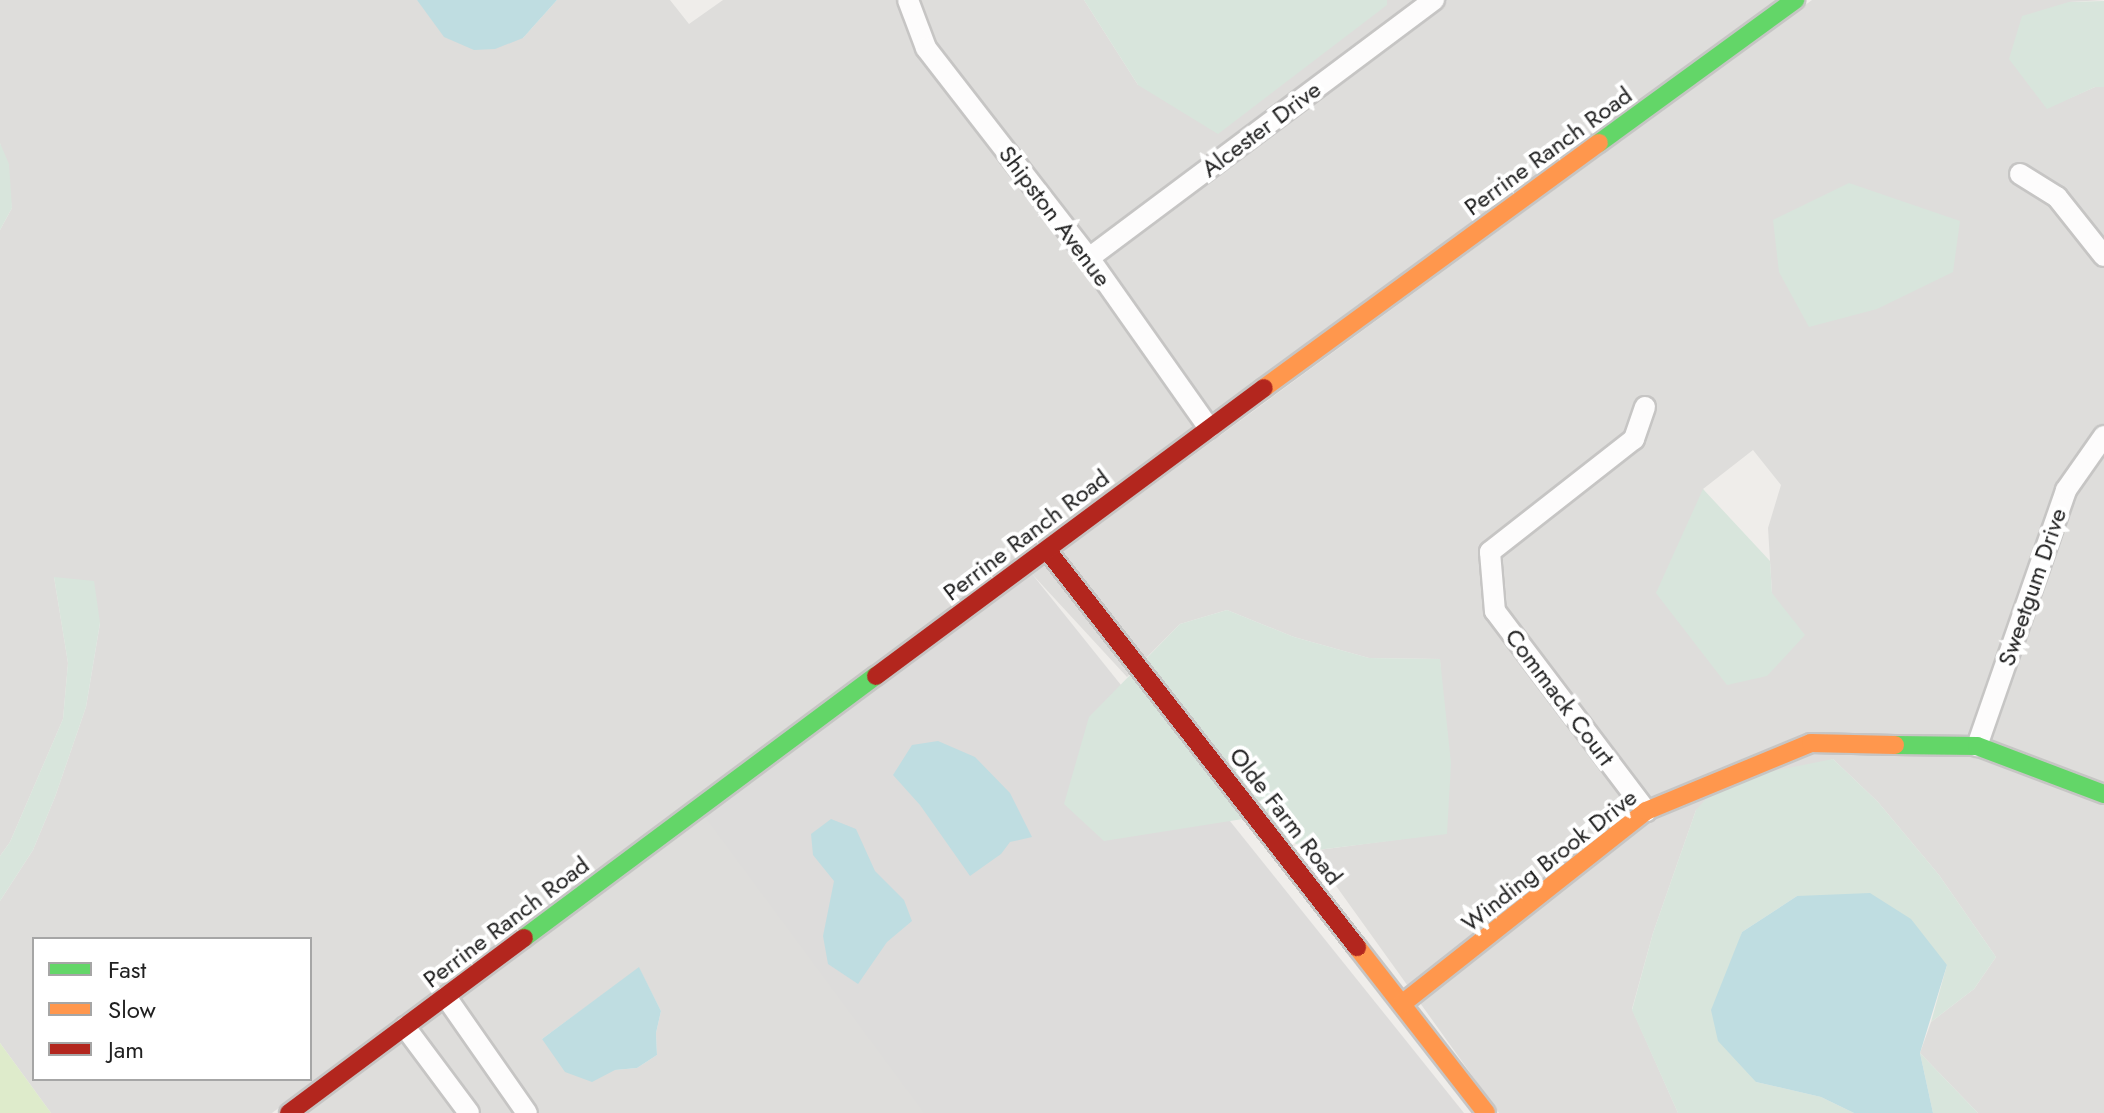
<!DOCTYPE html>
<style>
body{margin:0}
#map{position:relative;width:2104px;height:1113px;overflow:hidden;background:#efedea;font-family:Jost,sans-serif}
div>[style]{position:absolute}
.residential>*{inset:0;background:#dedddb}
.religious>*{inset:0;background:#dddcdb}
.grass>*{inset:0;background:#deebcb}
.wetland>*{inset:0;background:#d8e5dc}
.water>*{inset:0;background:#bfdde1}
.roads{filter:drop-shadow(2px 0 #c6c5c4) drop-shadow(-2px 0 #c6c5c4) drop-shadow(0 2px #c6c5c4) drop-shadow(0 -2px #c6c5c4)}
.street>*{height:20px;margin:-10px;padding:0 10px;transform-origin:10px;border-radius:10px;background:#fdfcfc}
.fast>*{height:18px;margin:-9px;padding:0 9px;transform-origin:9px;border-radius:9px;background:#63d668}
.slow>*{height:18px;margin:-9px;padding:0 9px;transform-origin:9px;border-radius:9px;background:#ff974d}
.jam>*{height:18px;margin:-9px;padding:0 9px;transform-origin:9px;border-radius:9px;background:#b3261e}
span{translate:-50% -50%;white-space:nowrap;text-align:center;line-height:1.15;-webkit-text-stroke:8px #fff;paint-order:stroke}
.street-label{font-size:24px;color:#212121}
.legend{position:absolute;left:32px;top:937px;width:280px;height:144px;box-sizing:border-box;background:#fff;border:2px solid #a6a6a6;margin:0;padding:10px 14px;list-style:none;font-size:24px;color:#212121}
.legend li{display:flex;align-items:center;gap:16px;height:40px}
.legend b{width:40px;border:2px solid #a6a6a6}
</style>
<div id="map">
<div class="residential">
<div style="clip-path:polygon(evenodd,0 0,417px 0,523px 38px,557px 0,670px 0,689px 24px,723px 0,1084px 0,1138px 85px,1386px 5px,1387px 0,1777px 0,272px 1113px,51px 1113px,0 1043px,0 901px,33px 850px,55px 797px,86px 707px,100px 623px,54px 577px,68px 663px,63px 719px,10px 842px,0 856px,0 230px,12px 208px,0 143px,0 0,34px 939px,310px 939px,310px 1079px,34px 1079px,34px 939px)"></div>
<div style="clip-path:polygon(evenodd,1812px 0,2104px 0,2069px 2px,2047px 108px,2095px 87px,2104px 87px,2104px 1113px,1978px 1113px,1920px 1053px,1931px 1022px,1974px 989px,1996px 957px,1939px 875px,1878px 802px,1833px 759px,1696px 810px,1653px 933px,1632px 1009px,1678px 1113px,1499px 1113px,1311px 851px,1447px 833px,1440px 659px,1369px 658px,1294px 637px,1227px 610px,1180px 624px,1127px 677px,1032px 574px,1812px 0,1753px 450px,1781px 485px,1768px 528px,1772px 593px,1703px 489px,1753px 450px)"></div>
<div style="clip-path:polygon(evenodd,710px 814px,940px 1113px,306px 1113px,710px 814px,639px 968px,661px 1011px,656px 1033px,657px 1055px,637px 1068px,615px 1070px,542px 1039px,639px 968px)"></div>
</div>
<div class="religious">
<div style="clip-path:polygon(1032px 574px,1464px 1113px,924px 1113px,699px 809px)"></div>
</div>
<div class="grass">
<div style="clip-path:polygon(0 1043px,51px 1113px,0 1113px)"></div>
</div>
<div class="wetland">
<div style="clip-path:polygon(1084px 0,1387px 0,1387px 5px,1218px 134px,1138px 85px)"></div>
<div style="clip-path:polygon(2104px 1px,2104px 87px,2095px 87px,2047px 109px,2009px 59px,2022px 16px,2069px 2px)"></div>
<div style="clip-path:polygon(0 143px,9px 164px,12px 208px,0 230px)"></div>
<div style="clip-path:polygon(1849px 183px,1960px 221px,1953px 272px,1877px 309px,1809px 327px,1779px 272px,1773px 220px)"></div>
<div style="clip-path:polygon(1703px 489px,1770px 561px,1772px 593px,1805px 635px,1767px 676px,1727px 685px,1656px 593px)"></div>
<div style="clip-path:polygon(54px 577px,94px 581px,100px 623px,86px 707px,55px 797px,33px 850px,0 901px,0 856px,10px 842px,63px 719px,68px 663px)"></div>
<div style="clip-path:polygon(1227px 610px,1294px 637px,1369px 658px,1440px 659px,1451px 763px,1447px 834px,1309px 851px,1249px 818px,1104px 841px,1064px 804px,1089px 717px,1180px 624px)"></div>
<div style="clip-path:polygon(1833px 759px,1878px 802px,1939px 875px,1996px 957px,1974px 989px,1931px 1022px,1947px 965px,1797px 896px,1742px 932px,1732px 962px,1756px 1082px,1821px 1097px,1854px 1113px,1678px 1113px,1632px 1010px,1653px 933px,1696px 810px,1727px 775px,1763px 773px)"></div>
<div style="clip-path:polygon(1920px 1053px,1976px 1111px,1978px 1113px,1933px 1113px)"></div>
</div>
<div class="water">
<div style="clip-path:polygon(417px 0,557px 0,523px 38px,495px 49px,474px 50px,444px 37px)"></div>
<div style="clip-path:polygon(938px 741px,975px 757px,1010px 793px,1032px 837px,1010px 842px,1001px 854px,970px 876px,920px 805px,893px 775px,912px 745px)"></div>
<div style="clip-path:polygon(831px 819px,856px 829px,875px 871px,904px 900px,912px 921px,887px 942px,858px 984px,828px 964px,823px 936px,834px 881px,813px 855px,811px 834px)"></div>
<div style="clip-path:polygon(1870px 893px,1911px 919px,1947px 965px,1920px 1053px,1933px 1113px,1854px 1113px,1821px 1097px,1756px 1082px,1718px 1041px,1711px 1010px,1742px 932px,1797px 896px)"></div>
<div style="clip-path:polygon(639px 967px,661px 1011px,656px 1033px,657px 1055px,637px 1068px,615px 1070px,592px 1082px,565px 1072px,542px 1039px)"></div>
</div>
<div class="roads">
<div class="street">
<div style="left:908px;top:0;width:51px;rotate:69.4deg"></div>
<div style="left:926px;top:48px;width:266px;rotate:52.2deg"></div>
<div style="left:1089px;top:258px;width:208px;rotate:54.8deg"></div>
<div style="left:2020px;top:174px;width:44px;rotate:31.9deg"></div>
<div style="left:2057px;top:197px;width:75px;rotate:51.5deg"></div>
<div style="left:1089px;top:258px;width:431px;rotate:-36.8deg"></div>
<div style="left:1645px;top:407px;width:34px;rotate:109deg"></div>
<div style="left:1634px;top:439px;width:183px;rotate:141.9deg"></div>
<div style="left:1490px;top:552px;width:59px;rotate:85.2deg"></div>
<div style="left:1495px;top:611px;width:251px;rotate:52.9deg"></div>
<div style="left:1977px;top:746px;width:271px;rotate:-70.8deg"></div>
<div style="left:2066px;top:490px;width:66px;rotate:-54.9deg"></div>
<div style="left:446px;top:997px;width:141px;rotate:55.1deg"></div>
<div style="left:405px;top:1027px;width:107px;rotate:53.3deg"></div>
</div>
<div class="fast">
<div style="left:1599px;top:143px;width:243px;rotate:-36.1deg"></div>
<div style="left:1895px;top:745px;width:82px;rotate:0.7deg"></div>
<div style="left:1977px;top:746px;width:136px;rotate:20.7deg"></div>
<div style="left:524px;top:938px;width:439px;rotate:-36.7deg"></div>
</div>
<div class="slow">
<div style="left:1264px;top:388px;width:415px;rotate:-36.2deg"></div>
<div style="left:1357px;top:947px;width:210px;rotate:52.1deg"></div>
<div style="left:1403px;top:1003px;width:310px;rotate:-38.3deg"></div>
<div style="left:1646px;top:811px;width:178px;rotate:-22.4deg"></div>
<div style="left:1811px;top:743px;width:84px;rotate:1.4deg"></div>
</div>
<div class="jam">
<div style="left:1047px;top:550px;width:504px;rotate:52.02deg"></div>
<div style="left:876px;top:676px;width:483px;rotate:-36.6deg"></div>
<div style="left:289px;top:1113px;width:293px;rotate:-36.7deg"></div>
</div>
</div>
<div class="street-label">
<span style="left:1261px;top:129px;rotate:-37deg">Alcester Drive</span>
<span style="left:1548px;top:151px;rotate:-36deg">Perrine Ranch Road</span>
<span style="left:1055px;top:216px;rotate:53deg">Shipston Avenue</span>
<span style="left:1026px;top:535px;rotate:-37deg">Perrine Ranch Road</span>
<span style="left:2032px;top:587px;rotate:-71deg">Sweetgum Drive</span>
<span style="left:1560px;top:697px;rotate:53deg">Commack Court</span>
<span style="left:1286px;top:816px;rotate:52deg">Olde Farm Road</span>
<span style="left:1549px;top:860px;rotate:-38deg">Winding Brook Drive</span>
<span style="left:506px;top:922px;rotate:-37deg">Perrine Ranch Road</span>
</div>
<ul class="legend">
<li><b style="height:10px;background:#63d668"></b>Fast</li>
<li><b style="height:10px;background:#ff974d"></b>Slow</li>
<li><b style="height:10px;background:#b3261e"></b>Jam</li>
</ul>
</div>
